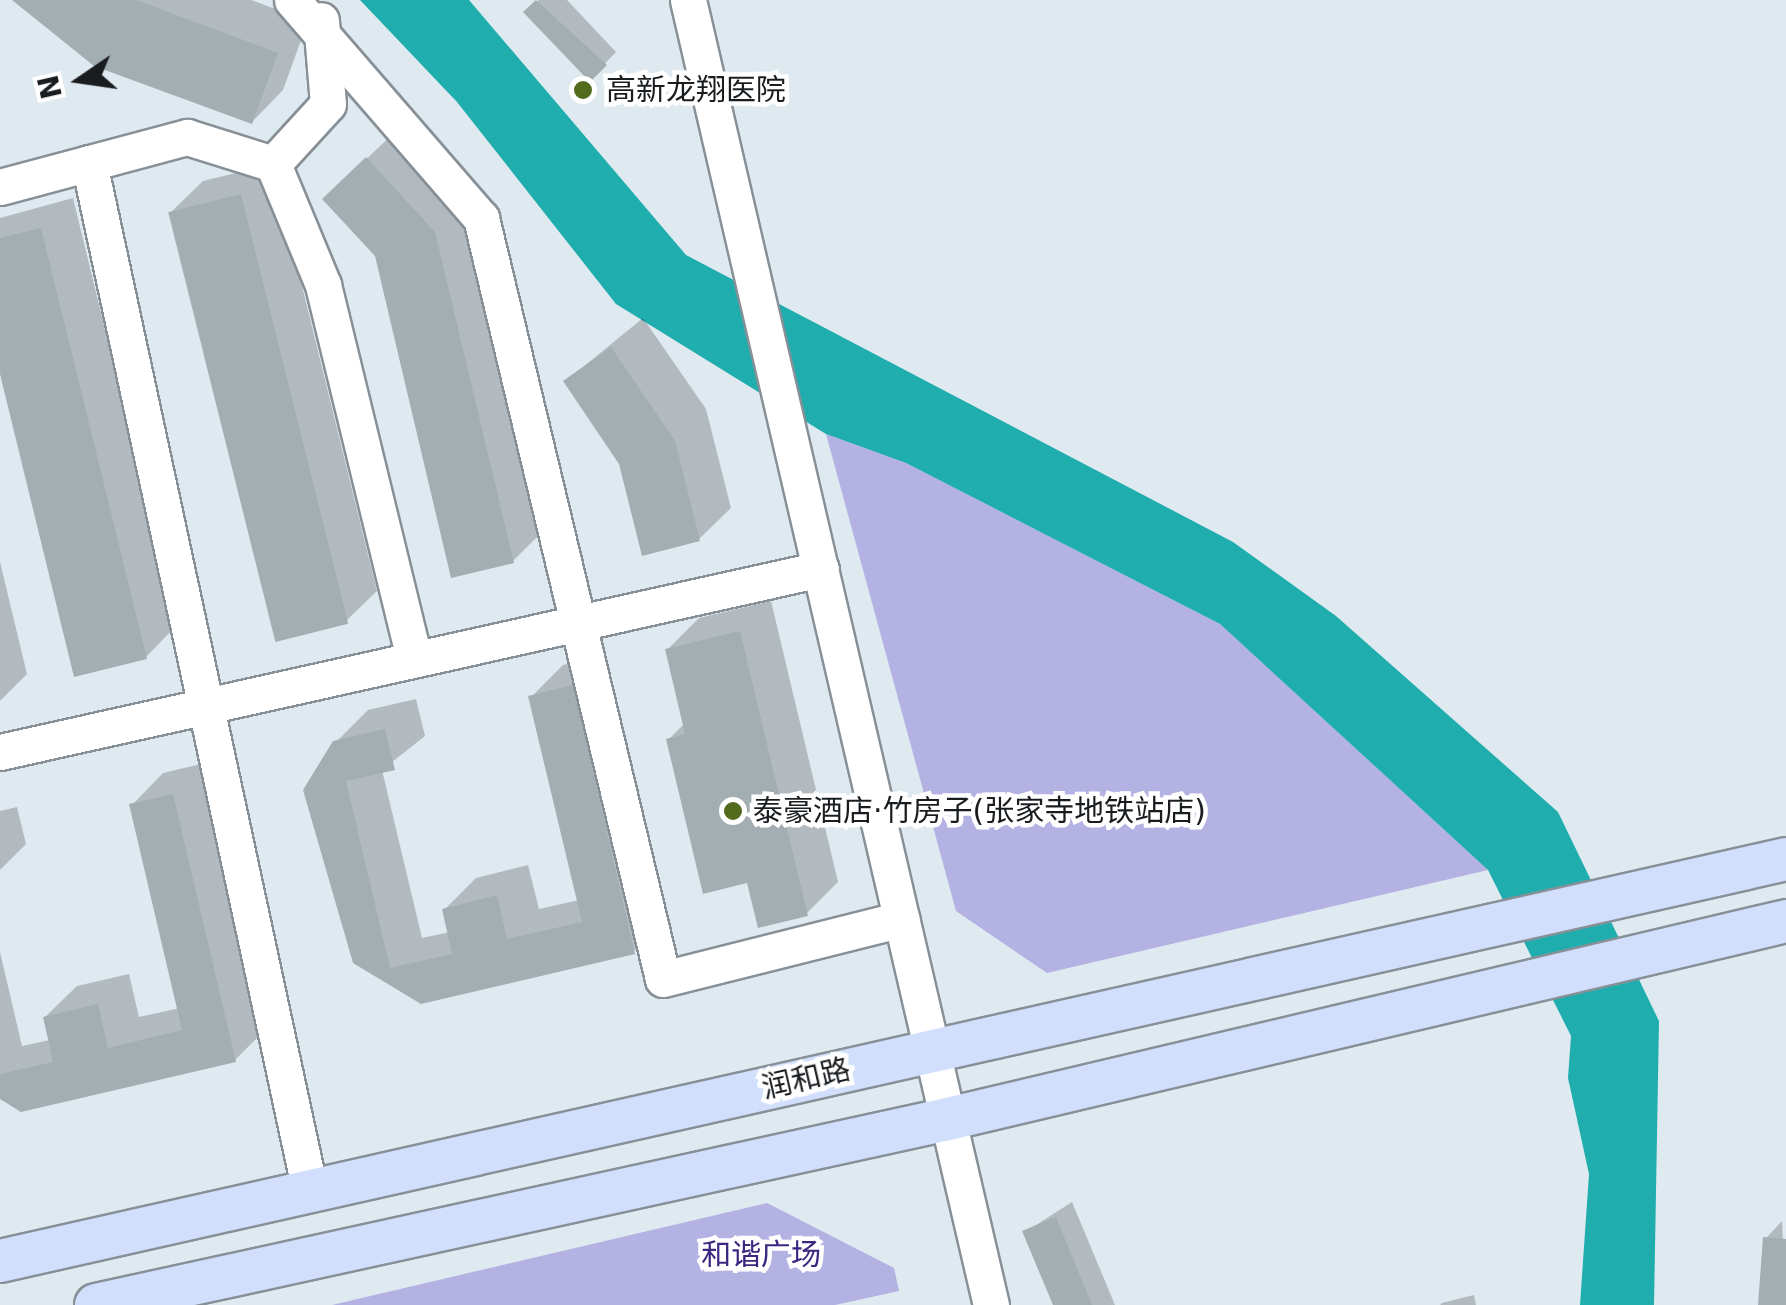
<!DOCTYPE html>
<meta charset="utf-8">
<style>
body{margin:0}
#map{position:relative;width:1786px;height:1305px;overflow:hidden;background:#dfe9f0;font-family:"DejaVu Sans","Noto Sans SC",sans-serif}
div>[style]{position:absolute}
.green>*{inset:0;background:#b4b1e3}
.water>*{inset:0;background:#20adae}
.shadow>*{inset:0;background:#0003}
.building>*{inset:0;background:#a2aeb2;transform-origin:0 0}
.roads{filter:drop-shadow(2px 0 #879097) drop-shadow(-2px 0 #879097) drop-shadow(0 2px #879097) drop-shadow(0 -2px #879097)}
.minor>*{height:35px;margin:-17.5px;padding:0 17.5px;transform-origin:17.5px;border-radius:17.5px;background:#fff}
.major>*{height:42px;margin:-21px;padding:0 21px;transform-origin:21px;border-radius:21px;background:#d1dffc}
.dots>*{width:28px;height:28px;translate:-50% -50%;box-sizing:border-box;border:5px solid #fff;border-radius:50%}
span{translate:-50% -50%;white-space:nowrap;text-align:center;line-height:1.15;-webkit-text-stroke:9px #fff;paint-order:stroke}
.poi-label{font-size:30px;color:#1a1d20}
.left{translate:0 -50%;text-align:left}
.street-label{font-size:30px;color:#1a1d20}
.park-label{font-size:30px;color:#3b277f}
.north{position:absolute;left:30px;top:30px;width:100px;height:100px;-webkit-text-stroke:8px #fff;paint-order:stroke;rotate:257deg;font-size:28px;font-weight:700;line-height:40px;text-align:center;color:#1a1d20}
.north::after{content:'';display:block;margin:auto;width:35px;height:45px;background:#1a1d20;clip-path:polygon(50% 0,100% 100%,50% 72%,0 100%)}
</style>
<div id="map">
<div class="green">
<div style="clip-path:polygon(826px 434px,906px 463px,1220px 624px,1488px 870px,1047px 973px,956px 911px)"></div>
<div style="clip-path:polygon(767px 1203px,894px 1268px,899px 1291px,835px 1305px,332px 1305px)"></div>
</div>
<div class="water">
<div style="clip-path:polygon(360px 0,469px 0,686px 255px,1233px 542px,1336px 616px,1558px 812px,1659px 1021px,1654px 1305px,1580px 1305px,1589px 1174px,1568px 1078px,1571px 1036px,1488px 870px,1220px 624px,906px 463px,826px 434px,616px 304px,457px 102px)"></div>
</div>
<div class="shadow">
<div style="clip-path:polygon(16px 0,251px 0,308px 21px,283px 90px,252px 122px)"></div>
<div style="clip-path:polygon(539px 0,567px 0,616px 52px,590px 79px,526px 12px)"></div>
<div style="clip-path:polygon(399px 128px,466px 200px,544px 530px,513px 561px,357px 168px)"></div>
<div style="clip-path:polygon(272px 164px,377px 591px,345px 622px,171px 212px,203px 181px)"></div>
<div style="clip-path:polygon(73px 198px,177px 625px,146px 657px,0 363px,0 218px)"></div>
<div style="clip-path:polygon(643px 318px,706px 409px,731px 508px,699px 539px,566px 381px)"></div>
<div style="clip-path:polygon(0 562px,27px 674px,0 701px)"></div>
<div style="clip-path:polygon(771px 601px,838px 882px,806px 914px,748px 880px,669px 739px,685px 723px,667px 650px,699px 618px)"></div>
<div style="clip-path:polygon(604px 655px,666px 920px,634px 951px,421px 1001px,355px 962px,335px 743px,368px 710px,416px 699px,425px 736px,382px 770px,422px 938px,450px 932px,445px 909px,476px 878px,528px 865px,539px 909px,579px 900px,531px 697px,563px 665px)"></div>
<div style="clip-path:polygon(205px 763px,267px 1028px,235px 1060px,0 1096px,0 952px,22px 1046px,50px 1040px,45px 1017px,77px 986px,129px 974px,139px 1017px,180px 1008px,132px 805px,163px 773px)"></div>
<div style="clip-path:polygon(17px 807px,26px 844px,0 870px,0 811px)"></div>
<div style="clip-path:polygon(1072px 1202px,1115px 1305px,1056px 1305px,1025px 1232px)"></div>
<div style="clip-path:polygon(1782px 1221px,1786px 1305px,1760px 1305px,1766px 1238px)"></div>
<div style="clip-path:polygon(1474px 1295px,1476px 1305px,1440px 1305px,1442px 1303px)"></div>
</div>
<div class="building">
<div style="clip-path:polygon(12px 0,136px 0,278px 53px,252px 124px,94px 66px)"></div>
<div style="clip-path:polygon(536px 0,607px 65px,590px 82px,523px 12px)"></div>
<div style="clip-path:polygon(366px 157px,435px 232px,514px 563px,451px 578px,375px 256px,322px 199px)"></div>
<div style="left:241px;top:194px;width:443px;height:75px;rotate:76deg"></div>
<div style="clip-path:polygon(41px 228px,147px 659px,74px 677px,0 374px,0 238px)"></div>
<div style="clip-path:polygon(611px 347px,675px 441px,700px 541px,642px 556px,619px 464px,563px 381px)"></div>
<div style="clip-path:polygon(740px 631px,808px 916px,758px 928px,747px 883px,703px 894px,666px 739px,685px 734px,665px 649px)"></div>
<div style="clip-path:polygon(573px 685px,635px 954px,421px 1004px,353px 963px,303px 790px,333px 741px,385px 729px,395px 770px,346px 781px,390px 968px,452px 954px,442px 909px,497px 895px,507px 939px,582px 922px,528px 696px)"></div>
<div style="clip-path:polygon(173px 794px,236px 1062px,21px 1112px,0 1099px,0 1074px,53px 1062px,43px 1017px,98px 1004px,108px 1048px,182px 1030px,129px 804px)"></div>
<div style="clip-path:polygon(1056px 1217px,1092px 1305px,1053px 1305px,1022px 1231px)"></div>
<div style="clip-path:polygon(1763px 1237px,1786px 1239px,1786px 1305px,1758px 1305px)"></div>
</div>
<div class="roads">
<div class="minor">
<div style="left:292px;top:0;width:289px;rotate:49.1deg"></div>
<div style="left:481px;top:218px;width:782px;rotate:76.55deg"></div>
<div style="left:663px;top:979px;width:246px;rotate:-14.1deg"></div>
<div style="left:688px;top:0;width:1340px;rotate:76.93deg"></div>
<div style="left:89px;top:163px;width:1051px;rotate:77.87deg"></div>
<div style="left:273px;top:164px;width:81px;rotate:-47.5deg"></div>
<div style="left:328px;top:104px;width:84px;rotate:-94.8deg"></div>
<div style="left:0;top:187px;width:194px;rotate:-15deg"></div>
<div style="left:187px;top:137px;width:90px;rotate:17.4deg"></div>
<div style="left:273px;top:164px;width:131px;rotate:67.5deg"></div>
<div style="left:323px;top:285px;width:385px;rotate:76.3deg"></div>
<div style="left:0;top:752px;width:841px;rotate:-12.57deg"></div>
</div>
<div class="major">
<div style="left:0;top:1261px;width:1831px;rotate:-12.68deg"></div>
<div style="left:96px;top:1305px;width:872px;rotate:-12.32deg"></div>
<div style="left:948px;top:1119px;width:861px;rotate:-13.29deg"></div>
</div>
</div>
<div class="dots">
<div style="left:583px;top:90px;background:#526b1d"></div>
<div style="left:733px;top:811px;background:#526b1d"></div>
</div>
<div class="poi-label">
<span class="left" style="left:606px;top:90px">高新龙翔医院</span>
<span class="left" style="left:753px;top:811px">泰豪酒店·竹房子(张家寺地铁站店)</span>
</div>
<div class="street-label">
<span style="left:806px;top:1079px;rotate:-13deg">润和路</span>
</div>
<div class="park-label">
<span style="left:761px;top:1255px">和谐广场</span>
</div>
<div class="north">N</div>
</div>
